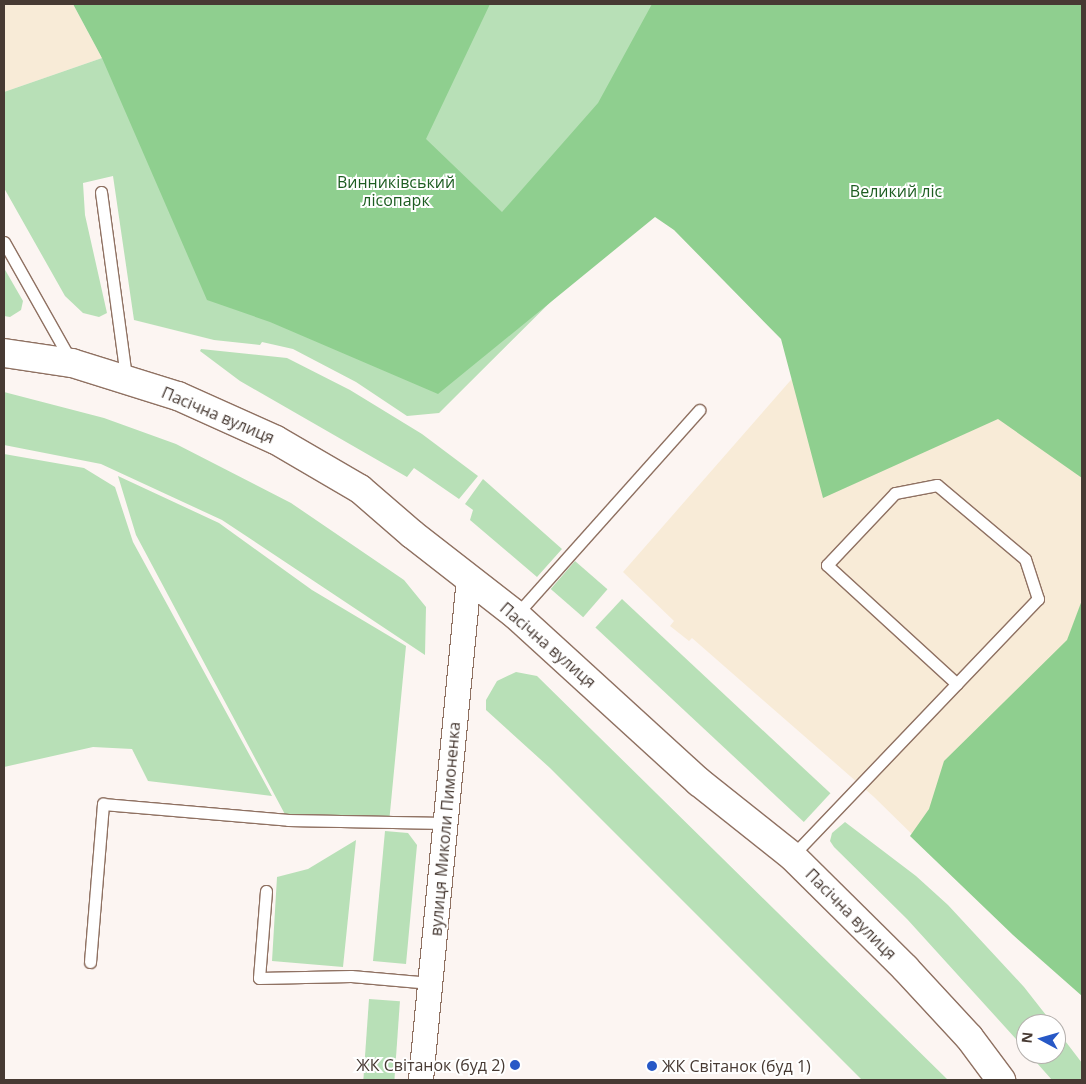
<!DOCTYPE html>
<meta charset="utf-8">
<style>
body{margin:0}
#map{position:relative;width:1086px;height:1084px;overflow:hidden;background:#fcf5f2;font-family:"Open Sans",sans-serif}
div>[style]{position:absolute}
.industrial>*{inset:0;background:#f8ebd7}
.green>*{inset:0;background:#b8e0b7;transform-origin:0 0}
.forest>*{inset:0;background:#8fcf8f}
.roads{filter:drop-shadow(1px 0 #8f7162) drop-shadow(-1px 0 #8f7162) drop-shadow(0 1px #8f7162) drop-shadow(0 -1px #8f7162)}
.service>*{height:11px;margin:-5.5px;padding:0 5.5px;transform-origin:5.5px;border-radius:5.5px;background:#fff}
.minor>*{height:24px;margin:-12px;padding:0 12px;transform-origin:12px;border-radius:12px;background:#fff}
.secondary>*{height:28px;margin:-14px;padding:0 14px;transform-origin:14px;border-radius:14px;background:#fff}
.dots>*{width:14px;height:14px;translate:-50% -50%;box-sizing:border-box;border:2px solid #fff;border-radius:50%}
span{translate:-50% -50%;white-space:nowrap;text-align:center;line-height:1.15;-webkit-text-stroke:4px #fff;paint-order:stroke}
.park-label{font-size:16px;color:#1d5d21}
.street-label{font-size:16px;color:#473a33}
.poi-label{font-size:16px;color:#473a33}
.right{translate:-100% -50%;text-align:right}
.left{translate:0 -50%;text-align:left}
.frame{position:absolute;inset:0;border:5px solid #473a33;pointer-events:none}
.north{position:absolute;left:1016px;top:1014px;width:50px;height:50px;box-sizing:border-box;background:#fff;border:1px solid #b5b0ad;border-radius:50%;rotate:276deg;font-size:14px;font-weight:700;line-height:20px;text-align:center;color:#473a33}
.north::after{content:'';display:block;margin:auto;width:18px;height:22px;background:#2758c6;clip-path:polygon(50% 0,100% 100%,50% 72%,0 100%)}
</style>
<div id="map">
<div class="industrial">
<div style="clip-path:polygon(4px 4px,73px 4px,102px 58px,4px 92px)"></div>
<div style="clip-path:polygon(880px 278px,1082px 446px,1082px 723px,926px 848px,874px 797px,692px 638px,689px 641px,670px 626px,674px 621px,623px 572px)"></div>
</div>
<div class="green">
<div style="clip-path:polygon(79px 4px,790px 4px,644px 209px,439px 413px,407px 416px,356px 382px,293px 349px,262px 342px,260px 345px,214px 340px,134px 320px,113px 176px,83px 183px,85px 215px,107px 313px,99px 317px,83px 313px,65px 296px,4px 188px,4px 92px,102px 58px,131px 126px)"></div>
<div style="clip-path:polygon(4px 268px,23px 301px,21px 310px,10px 317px,4px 316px)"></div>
<div style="clip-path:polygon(201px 349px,287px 358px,350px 390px,422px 434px,478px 476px,459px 499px,414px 468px,407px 477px,240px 381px,200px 351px)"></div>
<div style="clip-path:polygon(4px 392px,104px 418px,176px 444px,291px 503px,404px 580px,426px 607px,425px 655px,222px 520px,101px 464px,4px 445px)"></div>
<div style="clip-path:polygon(4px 454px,84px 468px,115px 487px,133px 542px,272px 796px,148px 781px,132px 749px,93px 747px,4px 767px)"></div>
<div style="clip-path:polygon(118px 476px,219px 523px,312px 590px,406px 646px,389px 823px,288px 820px,136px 535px)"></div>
<div style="clip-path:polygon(483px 479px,562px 549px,537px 577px,470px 520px,473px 510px,465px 504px)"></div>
<div style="left:575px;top:561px;width:43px;height:37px;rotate:41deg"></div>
<div style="left:622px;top:599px;width:285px;height:39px;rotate:43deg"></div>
<div style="clip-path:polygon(516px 672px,537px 676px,948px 1080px,862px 1080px,550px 768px,486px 710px,486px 700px,497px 681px)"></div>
<div style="clip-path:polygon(845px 822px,916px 876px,948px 905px,1024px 987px,1053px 1024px,1026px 1024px,1026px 1050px,907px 919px,834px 847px,830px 841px,832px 833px)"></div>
<div style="clip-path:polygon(385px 831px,408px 833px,417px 845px,406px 964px,373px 961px)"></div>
<div style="clip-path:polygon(356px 840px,343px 967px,272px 961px,277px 877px,308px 869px)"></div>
<div style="left:369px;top:999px;width:31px;height:81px;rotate:4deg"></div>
<div style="clip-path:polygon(1056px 1029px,1082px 1063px,1082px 1080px,1052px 1080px,1029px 1054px,1056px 1054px)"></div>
</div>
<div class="forest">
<div style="clip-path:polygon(73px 4px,490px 4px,426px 139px,502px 212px,598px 103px,652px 4px,1082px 4px,1082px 478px,998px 419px,823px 498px,781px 339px,674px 230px,655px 217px,438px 394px,270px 322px,207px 300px,102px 58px)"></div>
<div style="clip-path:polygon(1082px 600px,1082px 996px,1013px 935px,910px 836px,929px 809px,944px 761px,1067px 640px)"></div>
</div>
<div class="roads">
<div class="service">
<div style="left:101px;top:192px;width:188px;rotate:82.3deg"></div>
<div style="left:4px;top:242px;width:134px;rotate:60.6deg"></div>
<div style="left:516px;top:615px;width:275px;rotate:-48.2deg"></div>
<div style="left:792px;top:856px;width:356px;rotate:-46.3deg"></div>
<div style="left:1038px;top:599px;width:42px;rotate:-108deg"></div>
<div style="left:1025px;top:559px;width:115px;rotate:-139.9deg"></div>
<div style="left:937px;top:485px;width:43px;rotate:169.2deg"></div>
<div style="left:895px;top:493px;width:99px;rotate:133.4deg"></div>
<div style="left:827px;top:565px;width:176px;rotate:42.5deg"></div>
<div style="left:266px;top:891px;width:87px;rotate:94.6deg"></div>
<div style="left:259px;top:978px;width:92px;rotate:-1.2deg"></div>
<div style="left:351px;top:976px;width:80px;rotate:5deg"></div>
<div style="left:90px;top:962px;width:159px;rotate:-85.3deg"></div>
<div style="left:103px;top:804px;width:186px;rotate:4.9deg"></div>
<div style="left:288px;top:820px;width:157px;rotate:1.1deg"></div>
</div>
<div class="minor">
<div style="left:421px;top:1080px;width:504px;rotate:-84.54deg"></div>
</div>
<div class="secondary">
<div style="left:4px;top:353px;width:69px;rotate:8.4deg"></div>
<div style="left:72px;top:363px;width:111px;rotate:17.3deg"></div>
<div style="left:178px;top:396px;width:107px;rotate:24.2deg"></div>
<div style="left:276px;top:440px;width:97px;rotate:30.3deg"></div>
<div style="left:360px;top:489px;width:69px;rotate:40.9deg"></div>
<div style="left:412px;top:534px;width:132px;rotate:37.9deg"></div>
<div style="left:516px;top:615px;width:248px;rotate:42.4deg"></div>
<div style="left:699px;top:782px;width:119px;rotate:38.5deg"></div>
<div style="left:792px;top:856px;width:159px;rotate:44.7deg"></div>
<div style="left:905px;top:968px;width:94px;rotate:47.2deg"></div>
<div style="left:969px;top:1037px;width:54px;rotate:53.3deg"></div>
</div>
</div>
<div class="dots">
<div style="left:515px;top:1065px;background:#2758c6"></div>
<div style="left:652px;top:1066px;background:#2758c6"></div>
</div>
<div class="park-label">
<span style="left:396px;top:191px">Винниківський<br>лісопарк</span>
<span style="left:896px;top:191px">Великий ліс</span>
</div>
<div class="street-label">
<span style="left:218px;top:415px;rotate:23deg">Пасічна вулиця</span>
<span style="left:548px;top:645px;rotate:41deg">Пасічна вулиця</span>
<span style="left:445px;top:829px;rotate:-85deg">вулиця Миколи Пимоненка</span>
<span style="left:851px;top:914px;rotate:45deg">Пасічна вулиця</span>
</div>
<div class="poi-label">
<span class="right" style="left:505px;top:1065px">ЖК Світанок (буд 2)</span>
<span class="left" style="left:662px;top:1066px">ЖК Світанок (буд 1)</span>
</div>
<div class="frame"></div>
<div class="north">N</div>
</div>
